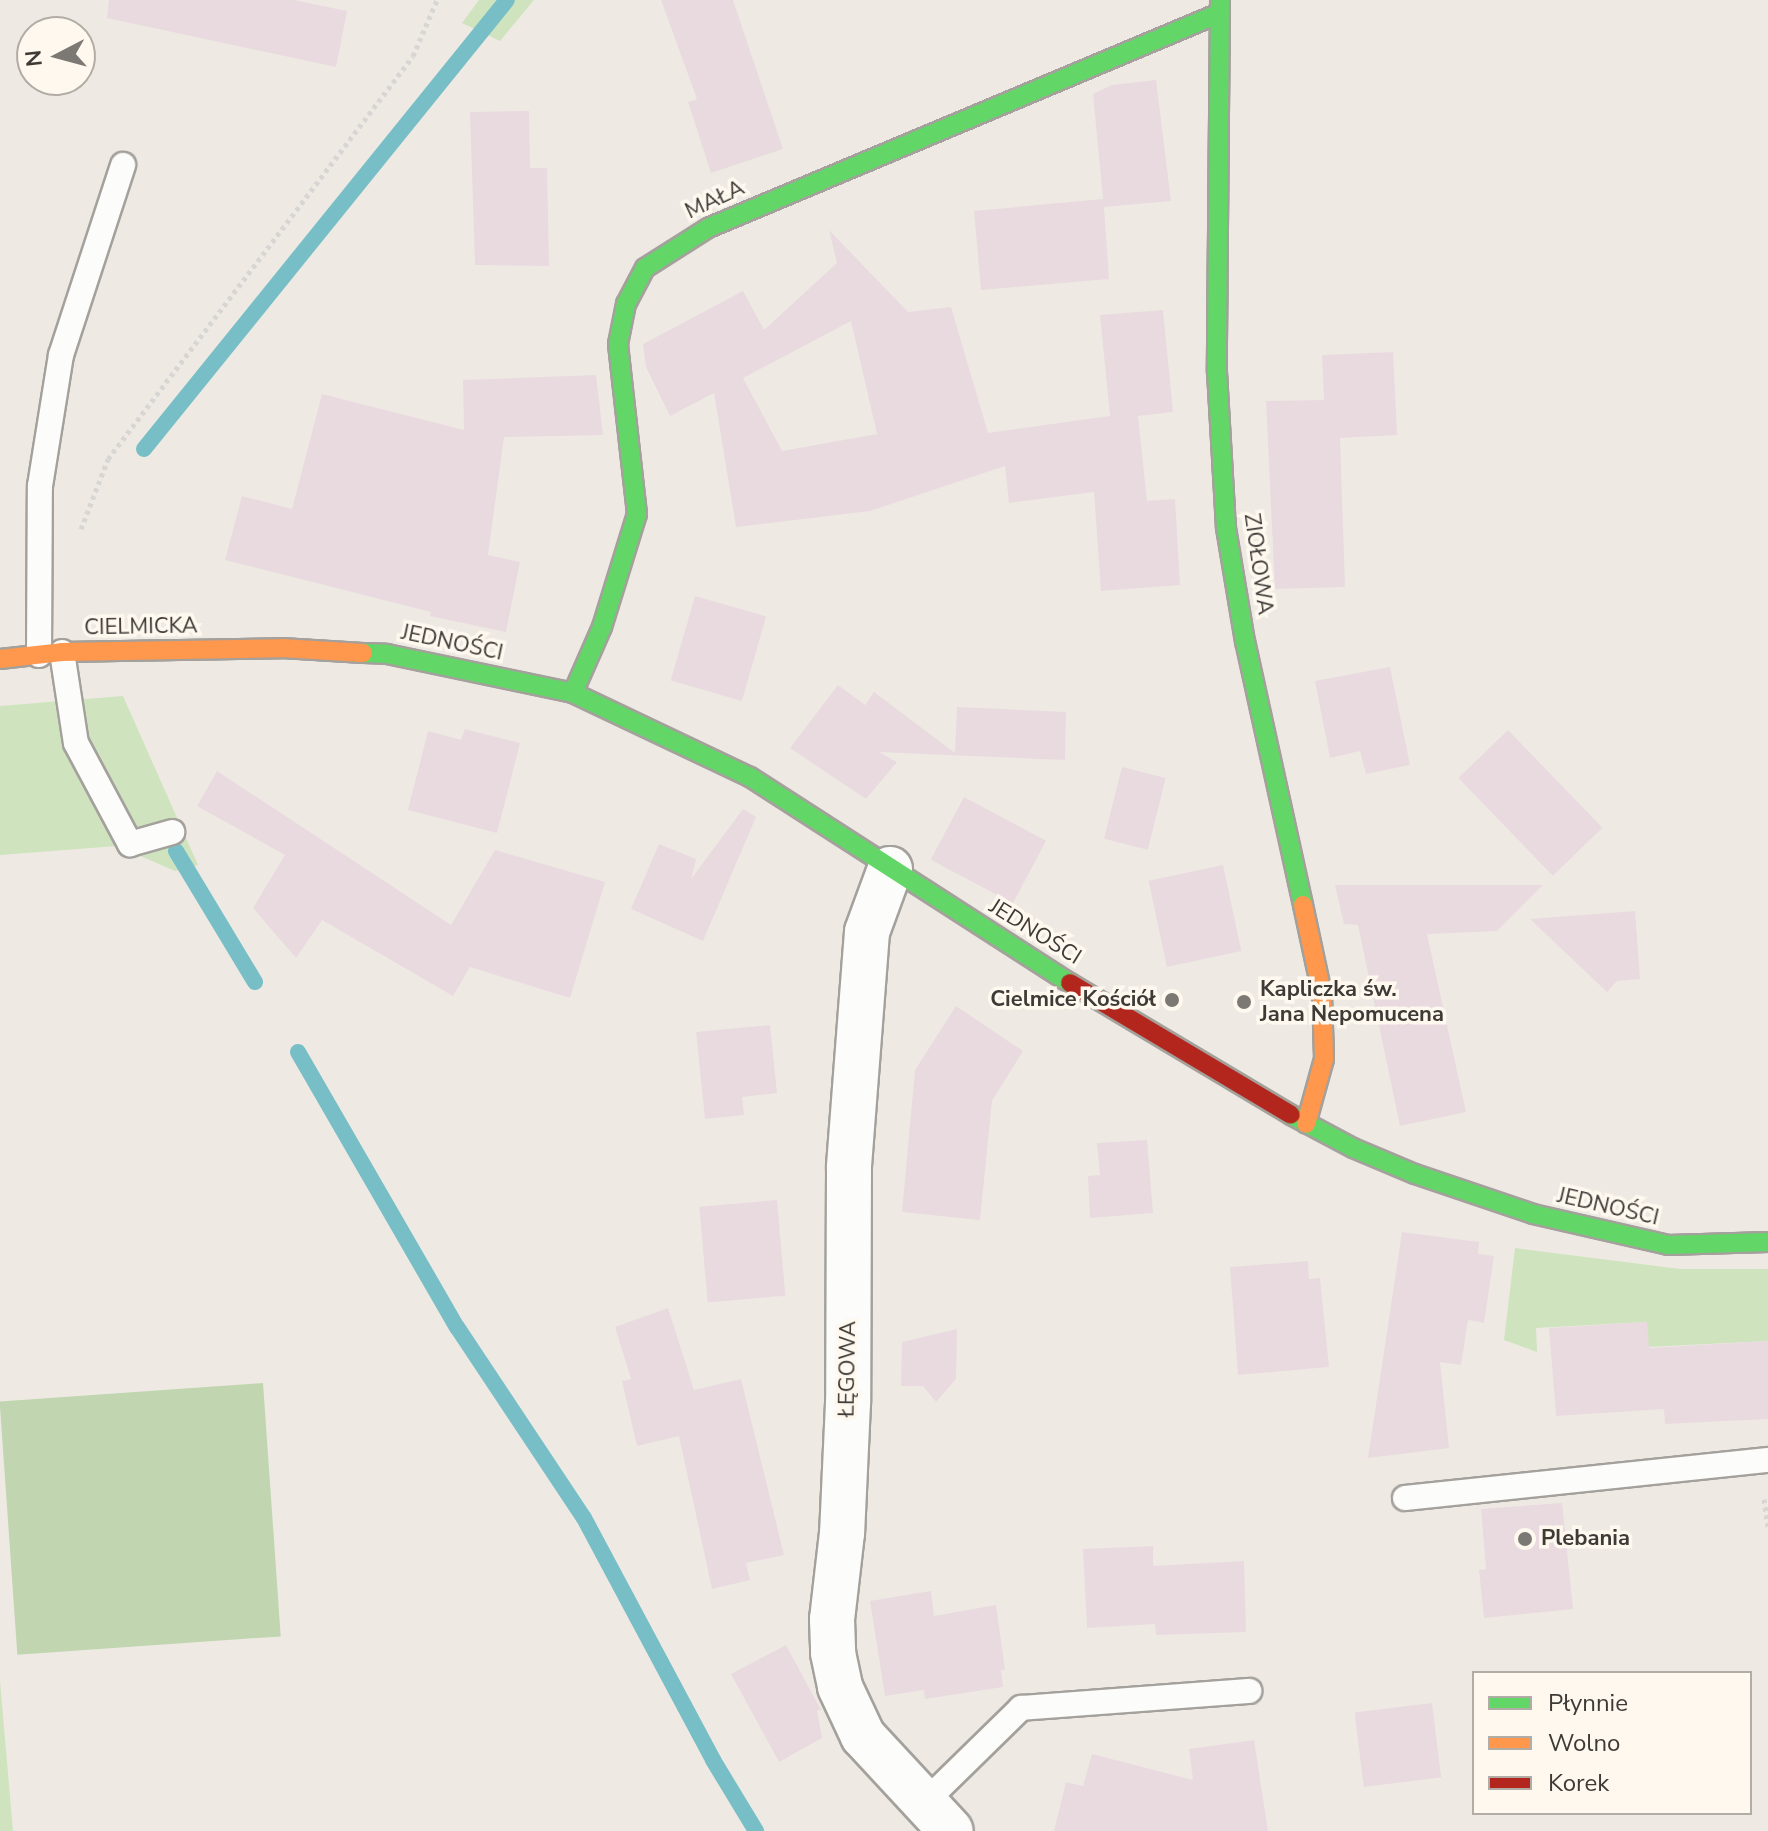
<!DOCTYPE html>
<meta charset="utf-8">
<style>
body{margin:0}
#map{position:relative;width:1768px;height:1831px;overflow:hidden;background:#eeeae3;font-family:"Nunito Sans",sans-serif}
div>[style]{position:absolute}
.green>*{inset:0;background:#cfe3bf}
.forest>*{inset:0;background:#c0d5b0;transform-origin:0 0}
.stream>*{height:16px;margin:-8px;padding:0 8px;transform-origin:8px;border-radius:8px;background:#78bec6}
.building>*{inset:0;background:#e9dae0;transform-origin:0 0}
.path>*{height:5px;margin-top:-2.5px;transform-origin:0;background:repeating-linear-gradient(90deg,#d7d6d5 0 4px,transparent 0 8px)}
.roads{filter:drop-shadow(2px 0 #a4a19c) drop-shadow(-2px 0 #a4a19c) drop-shadow(0 2px #a4a19c) drop-shadow(0 -2px #a4a19c)}
.lane>*{height:24px;margin:-12px;padding:0 12px;transform-origin:12px;border-radius:12px;background:#fcfcfb}
.street>*{height:44px;margin:-22px;padding:0 22px;transform-origin:22px;border-radius:22px;background:#fcfcfb}
.fast>*{height:18px;margin:-9px;padding:0 9px;transform-origin:9px;border-radius:9px;background:#63d668}
.slow>*{height:18px;margin:-9px;padding:0 9px;transform-origin:9px;border-radius:9px;background:#ff974d}
.jam>*{height:18px;margin:-9px;padding:0 9px;transform-origin:9px;border-radius:9px;background:#b3261e}
.dots>*{width:22px;height:22px;translate:-50% -50%;box-sizing:border-box;border:4px solid #fef8ef;border-radius:50%}
span{translate:-50% -50%;white-space:nowrap;text-align:center;line-height:1.15;-webkit-text-stroke:7px #fef8ef;paint-order:stroke}
.street-label{font-size:22px;color:#3e3b37}
.poi-label{font-size:22px;color:#3e3b37;font-weight:700}
.left{translate:0 -50%;text-align:left}
.right{translate:-100% -50%;text-align:right}
.legend{position:absolute;left:1472px;top:1671px;width:280px;height:144px;box-sizing:border-box;background:#fef8ef;border:2px solid #b1aca5;margin:0;padding:10px 14px;list-style:none;font-size:24px;color:#3e3b37}
.legend li{display:flex;align-items:center;gap:16px;height:40px}
.legend b{width:40px;border:2px solid #b1aca5}
.north{position:absolute;left:16px;top:16px;width:80px;height:80px;box-sizing:border-box;background:#fef8ef;border:2px solid #b1aca5;border-radius:50%;rotate:264deg;font-size:22px;font-weight:700;line-height:32px;text-align:center;color:#3e3b37}
.north::after{content:'';display:block;margin:auto;width:28px;height:36px;background:#7c7873;clip-path:polygon(50% 0,100% 100%,50% 72%,0 100%)}
</style>
<div id="map">
<div class="green">
<div style="clip-path:polygon(479px 0,534px 0,500px 41px,462px 23px)"></div>
<div style="clip-path:polygon(123px 696px,198px 865px,175px 871px,117px 846px,0 855px,0 706px)"></div>
<div style="clip-path:polygon(1515px 1248px,1680px 1269px,1768px 1269px,1768px 1341px,1648px 1347px,1646px 1322px,1536px 1328px,1537px 1352px,1504px 1340px)"></div>
<div style="clip-path:polygon(0 1681px,13px 1831px,0 1831px)"></div>
</div>
<div class="forest">
<div style="left:263px;top:1383px;width:254px;height:264px;rotate:86deg"></div>
</div>
<div class="stream">
<div style="left:144px;top:449px;width:577px;rotate:-51.05deg"></div>
<div style="left:176px;top:851px;width:153px;rotate:58.9deg"></div>
<div style="left:298px;top:1052px;width:318px;rotate:60deg"></div>
<div style="left:457px;top:1327px;width:229px;rotate:56.4deg"></div>
<div style="left:584px;top:1518px;width:274px;rotate:61.9deg"></div>
<div style="left:713px;top:1760px;width:83px;rotate:58.8deg"></div>
</div>
<div class="building">
<div style="clip-path:polygon(109px 0,294px 0,347px 11px,336px 67px,107px 18px)"></div>
<div style="clip-path:polygon(661px 0,733px 0,783px 149px,711px 173px,688px 102px,697px 99px)"></div>
<div style="clip-path:polygon(1156px 80px,1171px 201px,1104px 207px,1109px 279px,981px 290px,974px 211px,1103px 199px,1093px 94px,1112px 85px)"></div>
<div style="clip-path:polygon(529px 111px,530px 168px,547px 168px,549px 266px,475px 265px,470px 112px)"></div>
<div style="clip-path:polygon(evenodd,829px 230px,908px 312px,951px 307px,988px 433px,1110px 416px,1100px 315px,1163px 310px,1173px 412px,1138px 416px,1147px 501px,1175px 499px,1180px 585px,1101px 591px,1094px 492px,1009px 503px,1005px 466px,870px 511px,736px 527px,714px 393px,670px 416px,646px 367px,643px 344px,743px 291px,764px 330px,837px 263px,829px 230px,851px 321px,877px 434px,782px 451px,743px 378px,851px 321px)"></div>
<div style="clip-path:polygon(1393px 352px,1397px 435px,1340px 438px,1345px 587px,1275px 589px,1266px 401px,1324px 400px,1322px 355px)"></div>
<div style="clip-path:polygon(596px 375px,603px 435px,504px 437px,488px 555px,520px 562px,506px 632px,430px 616px,431px 612px,225px 560px,242px 496px,292px 509px,322px 394px,464px 430px,463px 380px)"></div>
<div style="left:695px;top:596px;width:74px;height:88px;rotate:16deg"></div>
<div style="clip-path:polygon(1390px 667px,1410px 765px,1366px 774px,1360px 751px,1330px 758px,1315px 681px)"></div>
<div style="clip-path:polygon(838px 685px,865px 705px,874px 692px,955px 753px,957px 707px,1066px 712px,1065px 760px,879px 752px,897px 762px,866px 799px,790px 748px)"></div>
<div style="clip-path:polygon(465px 729px,520px 743px,497px 833px,408px 810px,428px 731px,461px 740px)"></div>
<div style="left:1508px;top:730px;width:136px;height:69px;rotate:46deg"></div>
<div style="left:1122px;top:767px;width:45px;height:74px;rotate:14deg"></div>
<div style="clip-path:polygon(217px 771px,451px 925px,495px 850px,605px 882px,570px 998px,470px 967px,453px 996px,322px 920px,296px 958px,253px 908px,285px 855px,197px 806px)"></div>
<div style="left:964px;top:797px;width:93px;height:71px;rotate:28deg"></div>
<div style="clip-path:polygon(743px 809px,756px 817px,703px 941px,631px 909px,659px 844px,696px 859px,691px 879px)"></div>
<div style="left:1223px;top:865px;width:88px;height:76px;rotate:78deg"></div>
<div style="clip-path:polygon(1335px 885px,1543px 885px,1497px 931px,1427px 934px,1466px 1112px,1400px 1126px,1358px 925px,1344px 924px)"></div>
<div style="clip-path:polygon(1635px 911px,1640px 979px,1617px 981px,1607px 992px,1530px 919px)"></div>
<div style="clip-path:polygon(956px 1006px,1023px 1051px,992px 1101px,980px 1220px,902px 1212px,915px 1070px)"></div>
<div style="clip-path:polygon(770px 1025px,777px 1093px,742px 1097px,744px 1115px,705px 1119px,696px 1032px)"></div>
<div style="clip-path:polygon(1147px 1140px,1153px 1213px,1090px 1218px,1088px 1176px,1100px 1175px,1097px 1143px)"></div>
<div style="left:777px;top:1200px;width:96px;height:78px;rotate:85deg"></div>
<div style="clip-path:polygon(1402px 1232px,1479px 1242px,1478px 1254px,1494px 1256px,1484px 1323px,1468px 1320px,1461px 1365px,1440px 1362px,1449px 1448px,1368px 1458px)"></div>
<div style="clip-path:polygon(1308px 1261px,1309px 1279px,1320px 1278px,1329px 1367px,1238px 1375px,1230px 1267px)"></div>
<div style="clip-path:polygon(668px 1308px,694px 1390px,741px 1379px,784px 1555px,746px 1563px,750px 1580px,712px 1589px,679px 1436px,637px 1446px,622px 1381px,631px 1379px,615px 1327px)"></div>
<div style="clip-path:polygon(1647px 1322px,1649px 1348px,1768px 1341px,1768px 1419px,1665px 1424px,1664px 1409px,1556px 1416px,1549px 1328px)"></div>
<div style="clip-path:polygon(957px 1329px,956px 1379px,936px 1402px,923px 1386px,901px 1386px,902px 1342px)"></div>
<div style="clip-path:polygon(1562px 1503px,1573px 1609px,1484px 1618px,1479px 1570px,1486px 1569px,1481px 1509px)"></div>
<div style="clip-path:polygon(1153px 1546px,1153px 1566px,1244px 1561px,1246px 1632px,1156px 1635px,1155px 1624px,1087px 1628px,1083px 1549px)"></div>
<div style="clip-path:polygon(931px 1591px,934px 1616px,996px 1605px,1005px 1670px,1001px 1670px,1003px 1687px,925px 1699px,924px 1690px,885px 1696px,870px 1601px)"></div>
<div style="clip-path:polygon(786px 1645px,821px 1710px,817px 1710px,822px 1738px,779px 1762px,731px 1674px)"></div>
<div style="left:1432px;top:1703px;width:75px;height:78px;rotate:83deg"></div>
<div style="clip-path:polygon(1254px 1740px,1268px 1831px,1054px 1831px,1066px 1782px,1083px 1786px,1092px 1754px,1193px 1780px,1189px 1749px)"></div>
</div>
<div class="path">
<div style="left:81px;top:529px;width:75px;rotate:-68.9deg"></div>
<div style="left:108px;top:459px;width:505px;rotate:-52.88deg"></div>
<div style="left:413px;top:56px;width:61px;rotate:-66.8deg"></div>
<div style="left:1764px;top:1499px;width:29px;rotate:82deg"></div>
</div>
<div class="roads">
<div class="lane">
<div style="left:62px;top:652px;width:92px;rotate:81.3deg"></div>
<div style="left:76px;top:743px;width:115px;rotate:61.9deg"></div>
<div style="left:130px;top:844px;width:44px;rotate:-15.9deg"></div>
<div style="left:39px;top:655px;width:169px;rotate:-89.7deg"></div>
<div style="left:40px;top:486px;width:133px;rotate:-80.9deg"></div>
<div style="left:61px;top:355px;width:200px;rotate:-71.9deg"></div>
<div style="left:1405px;top:1498px;width:365px;rotate:-6deg"></div>
<div style="left:924px;top:1803px;width:136px;rotate:-44.4deg"></div>
<div style="left:1021px;top:1708px;width:229px;rotate:-4.3deg"></div>
</div>
<div class="street">
<div style="left:890px;top:869px;width:67px;rotate:110.1deg"></div>
<div style="left:867px;top:932px;width:237px;rotate:94.4deg"></div>
<div style="left:849px;top:1168px;width:235px;rotate:90.2deg"></div>
<div style="left:848px;top:1403px;width:130px;rotate:92.6deg"></div>
<div style="left:842px;top:1533px;width:87px;rotate:96.6deg"></div>
<div style="left:832px;top:1619px;width:34px;rotate:88deg"></div>
<div style="left:833px;top:1653px;width:35px;rotate:78deg"></div>
<div style="left:840px;top:1687px;width:54px;rotate:64.9deg"></div>
<div style="left:863px;top:1736px;width:129px;rotate:47.2deg"></div>
</div>
<div class="fast">
<div style="left:1220px;top:0;width:372px;rotate:90.5deg"></div>
<div style="left:1217px;top:372px;width:156px;rotate:86.7deg"></div>
<div style="left:1226px;top:528px;width:115px;rotate:80.5deg"></div>
<div style="left:1245px;top:641px;width:270px;rotate:77.6deg"></div>
<div style="left:363px;top:653px;width:24px;rotate:2deg"></div>
<div style="left:387px;top:654px;width:190px;rotate:11.8deg"></div>
<div style="left:573px;top:693px;width:196px;rotate:25.4deg"></div>
<div style="left:750px;top:777px;width:381px;rotate:32.8deg"></div>
<div style="left:573px;top:693px;width:72px;rotate:-66.3deg"></div>
<div style="left:602px;top:627px;width:118px;rotate:-72.8deg"></div>
<div style="left:637px;top:514px;width:171px;rotate:-96.4deg"></div>
<div style="left:618px;top:344px;width:41px;rotate:-78.7deg"></div>
<div style="left:626px;top:304px;width:41px;rotate:-62.2deg"></div>
<div style="left:645px;top:268px;width:75px;rotate:-32.4deg"></div>
<div style="left:708px;top:228px;width:555px;rotate:-22.78deg"></div>
<div style="left:1291px;top:1115px;width:70px;rotate:28deg"></div>
<div style="left:1353px;top:1148px;width:67px;rotate:22.8deg"></div>
<div style="left:1415px;top:1174px;width:125px;rotate:18.7deg"></div>
<div style="left:1533px;top:1214px;width:139px;rotate:12.9deg"></div>
<div style="left:1668px;top:1245px;width:100px;rotate:-1.7deg"></div>
</div>
<div class="slow">
<div style="left:0;top:659px;width:62px;rotate:-6.4deg"></div>
<div style="left:62px;top:652px;width:220px;rotate:-1deg"></div>
<div style="left:282px;top:648px;width:81px;rotate:3.5deg"></div>
<div style="left:1303px;top:905px;width:91px;rotate:77.9deg"></div>
<div style="left:1322px;top:994px;width:65px;rotate:88.2deg"></div>
<div style="left:1324px;top:1059px;width:67px;rotate:105.5deg"></div>
</div>
<div class="jam">
<div style="left:1070px;top:983px;width:257px;rotate:30.8deg"></div>
</div>
</div>
<div class="dots">
<div style="left:1172px;top:1000px;background:#7c7873"></div>
<div style="left:1244px;top:1002px;background:#7c7873"></div>
<div style="left:1525px;top:1539px;background:#7c7873"></div>
</div>
<div class="street-label">
<span style="left:715px;top:200px;rotate:-25deg">MAŁA</span>
<span style="left:1258px;top:564px;rotate:82deg">ZIOŁOWA</span>
<span style="left:141px;top:627px;rotate:-1deg">CIELMICKA</span>
<span style="left:452px;top:643px;rotate:12deg">JEDNOŚCI</span>
<span style="left:1035px;top:932px;rotate:32deg">JEDNOŚCI</span>
<span style="left:1608px;top:1207px;rotate:13deg">JEDNOŚCI</span>
<span style="left:848px;top:1369px;rotate:-89deg">ŁĘGOWA</span>
</div>
<div class="poi-label">
<span class="left" style="left:1260px;top:1002px">Kapliczka św.<br>Jana Nepomucena</span>
<span class="right" style="left:1156px;top:1000px">Cielmice Kościół</span>
<span class="left" style="left:1541px;top:1539px">Plebania</span>
</div>
<ul class="legend">
<li><b style="height:10px;background:#63d668"></b>Płynnie</li>
<li><b style="height:10px;background:#ff974d"></b>Wolno</li>
<li><b style="height:10px;background:#b3261e"></b>Korek</li>
</ul>
<div class="north">N</div>
</div>
